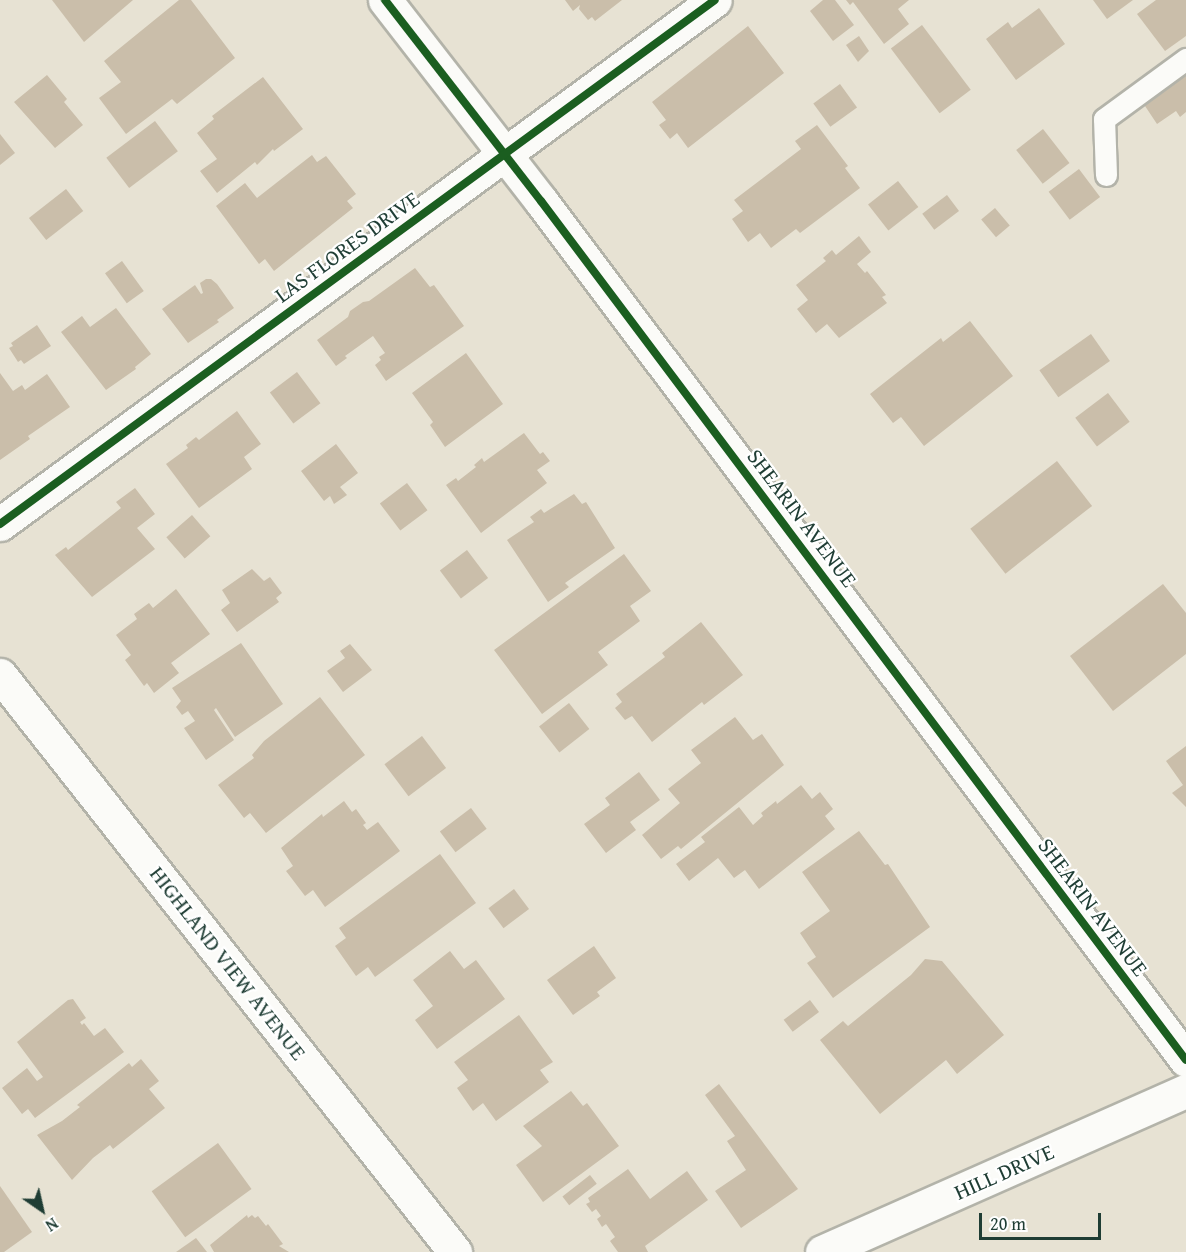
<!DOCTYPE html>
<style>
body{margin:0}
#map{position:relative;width:1186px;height:1252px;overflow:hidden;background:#e7e2d3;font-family:"Gentium Book Plus",serif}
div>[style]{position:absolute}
.building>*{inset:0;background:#cabeaa;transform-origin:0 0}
.roads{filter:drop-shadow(2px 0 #b3b3a9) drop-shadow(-2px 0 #b3b3a9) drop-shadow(0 2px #b3b3a9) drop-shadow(0 -2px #b3b3a9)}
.service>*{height:21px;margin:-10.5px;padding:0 10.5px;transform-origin:10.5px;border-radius:10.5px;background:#fbfbf8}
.minor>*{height:33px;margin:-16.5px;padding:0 16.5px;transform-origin:16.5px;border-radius:16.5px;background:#fbfbf8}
.cycleway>*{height:8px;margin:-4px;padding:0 4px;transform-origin:4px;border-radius:4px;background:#1b5e20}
span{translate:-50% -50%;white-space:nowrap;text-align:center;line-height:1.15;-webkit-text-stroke:4.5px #fff;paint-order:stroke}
.street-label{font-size:22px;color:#1f3d34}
.north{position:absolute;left:12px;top:1180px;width:60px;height:60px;-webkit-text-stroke:4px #fff;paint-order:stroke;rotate:146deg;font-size:16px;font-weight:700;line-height:24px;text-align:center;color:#1f3d34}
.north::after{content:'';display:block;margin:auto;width:21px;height:27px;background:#1f3d34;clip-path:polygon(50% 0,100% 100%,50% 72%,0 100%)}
.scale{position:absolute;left:979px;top:1213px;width:122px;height:27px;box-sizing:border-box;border:3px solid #1f3d34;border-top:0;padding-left:8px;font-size:18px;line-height:21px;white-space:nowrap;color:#1f3d34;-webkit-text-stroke:4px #fff;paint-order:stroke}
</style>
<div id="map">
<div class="building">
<div style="clip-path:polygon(52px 0,133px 0,84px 42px)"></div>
<div style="clip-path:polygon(179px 0,191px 0,235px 58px,177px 104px,172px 99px,126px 134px,99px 98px,121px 82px,104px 61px)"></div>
<div style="clip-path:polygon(565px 0,622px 0,595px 21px,592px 17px,588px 20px,579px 9px,580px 5px,573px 11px)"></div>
<div style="clip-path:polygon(823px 0,835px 0,854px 25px,833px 41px,810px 11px)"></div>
<div style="clip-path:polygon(846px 0,909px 0,898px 9px,909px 24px,884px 44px,853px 2px,850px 5px)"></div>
<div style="clip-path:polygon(1093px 0,1133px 0,1107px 19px)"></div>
<div style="clip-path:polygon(1156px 0,1186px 0,1186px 36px,1165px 51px,1137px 14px)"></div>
<div style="clip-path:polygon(1039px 8px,1065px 44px,1016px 80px,986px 39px,1008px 22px,1012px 28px)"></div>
<div style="left:922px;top:25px;width:81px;height:39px;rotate:53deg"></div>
<div style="clip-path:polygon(748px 26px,784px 73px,688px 148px,677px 133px,670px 139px,659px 125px,666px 120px,652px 102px)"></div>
<div style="clip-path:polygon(859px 36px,869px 51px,858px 62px,846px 45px)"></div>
<div style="clip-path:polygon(1186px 69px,1186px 112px,1180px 117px,1176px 111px,1157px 124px,1141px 100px)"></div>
<div style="clip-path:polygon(47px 75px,67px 99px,64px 102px,83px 125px,55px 148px,14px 102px)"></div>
<div style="clip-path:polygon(263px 77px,303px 129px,274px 151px,273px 149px,257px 165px,255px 162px,217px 193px,200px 171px,217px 159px,197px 133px,214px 119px,212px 116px)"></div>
<div style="left:840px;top:84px;width:29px;height:33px;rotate:54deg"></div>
<div style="left:155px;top:121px;width:38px;height:61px;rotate:53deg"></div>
<div style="clip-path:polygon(817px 125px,848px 166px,845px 168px,860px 188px,800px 233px,796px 229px,771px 248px,760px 233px,748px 242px,732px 219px,743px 211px,734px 200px,801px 149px,795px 141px)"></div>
<div style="left:1043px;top:129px;width:43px;height:34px;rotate:52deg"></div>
<div style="clip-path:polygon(0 134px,15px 153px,0 165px)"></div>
<div style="clip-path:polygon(312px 155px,317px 162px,326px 156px,356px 194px,347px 201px,353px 208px,274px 271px,265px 259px,259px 264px,216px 206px,245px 183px,257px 198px)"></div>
<div style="left:1079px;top:169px;width:35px;height:38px;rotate:53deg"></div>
<div style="left:898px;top:181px;width:33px;height:38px;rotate:52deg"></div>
<div style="left:66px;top:189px;width:28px;height:47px;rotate:52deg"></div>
<div style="left:947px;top:195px;width:20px;height:31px;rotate:53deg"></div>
<div style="left:995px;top:208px;width:23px;height:18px;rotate:50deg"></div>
<div style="clip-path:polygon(859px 236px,871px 252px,857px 264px,865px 273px,867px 271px,886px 295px,882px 297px,887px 303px,839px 338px,827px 324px,816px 333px,797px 309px,808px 300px,796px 285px,826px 261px,823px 258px,832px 250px,836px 255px)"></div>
<div style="left:122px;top:261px;width:37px;height:21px;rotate:54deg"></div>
<div style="clip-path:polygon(415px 268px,430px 287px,434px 285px,464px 326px,386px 381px,375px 365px,381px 360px,379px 357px,385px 353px,373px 336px,345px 356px,347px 358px,336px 366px,317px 340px,348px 317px,350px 311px,363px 302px,369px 301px)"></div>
<div style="clip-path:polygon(206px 279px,211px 279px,217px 284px,234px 308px,217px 320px,219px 322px,188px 343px,162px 309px,195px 285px,201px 294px,203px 293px,200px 283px)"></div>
<div style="clip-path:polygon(116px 308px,151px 354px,135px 367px,136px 369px,106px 390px,61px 332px,82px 316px,90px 327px)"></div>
<div style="clip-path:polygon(970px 321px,1013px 376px,924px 446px,901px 417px,893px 423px,870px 394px,941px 338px,943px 342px)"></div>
<div style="clip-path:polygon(37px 325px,51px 346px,24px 364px,21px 360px,18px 362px,9px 348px,13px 346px,11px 343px)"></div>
<div style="left:1091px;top:334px;width:33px;height:63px;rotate:55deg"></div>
<div style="clip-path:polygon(466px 353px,503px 404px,445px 447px,430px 425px,433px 422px,412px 393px)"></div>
<div style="left:297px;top:372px;width:39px;height:34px;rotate:53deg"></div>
<div style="clip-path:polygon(0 373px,13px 391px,22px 385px,25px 390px,47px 374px,70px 407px,28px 436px,30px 439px,0 460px)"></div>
<div style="left:1108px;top:393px;width:36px;height:41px;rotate:53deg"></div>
<div style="clip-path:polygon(237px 411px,261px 444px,244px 457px,252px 469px,199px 508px,166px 464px,188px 448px,186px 445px,196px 437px,199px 440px)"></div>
<div style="clip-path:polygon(524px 433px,540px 454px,543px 452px,550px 461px,537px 470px,547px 483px,481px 533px,446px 485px,456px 478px,458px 481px,476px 467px,474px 465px,482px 458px,484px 462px)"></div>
<div style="clip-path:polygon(336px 444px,358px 473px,340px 487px,347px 495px,334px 504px,330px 496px,324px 501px,301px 471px)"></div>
<div style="left:1057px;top:461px;width:57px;height:110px;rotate:52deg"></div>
<div style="left:407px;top:483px;width:34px;height:34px;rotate:53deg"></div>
<div style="clip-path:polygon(135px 488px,155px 514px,137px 528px,155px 549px,92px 597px,55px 555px,66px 547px,68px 550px,121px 508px,116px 502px)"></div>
<div style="clip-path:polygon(574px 494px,582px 504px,586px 502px,615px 548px,565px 583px,569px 587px,548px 602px,507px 540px,534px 522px,530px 517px,541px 509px,544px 513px)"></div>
<div style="left:192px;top:515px;width:28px;height:34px;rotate:49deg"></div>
<div style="left:467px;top:550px;width:35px;height:34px;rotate:53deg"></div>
<div style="clip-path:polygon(624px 554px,651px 591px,630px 606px,640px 621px,598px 652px,608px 665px,542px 714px,494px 650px)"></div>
<div style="clip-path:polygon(252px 569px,264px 581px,270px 577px,282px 593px,276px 598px,279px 602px,237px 632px,221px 610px,230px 603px,222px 590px)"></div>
<div style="clip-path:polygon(1163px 584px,1186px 613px,1186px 654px,1113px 711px,1070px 656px)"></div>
<div style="clip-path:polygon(176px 589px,210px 634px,171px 663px,179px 673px,154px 693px,147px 683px,144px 686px,125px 660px,131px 655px,116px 635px,137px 619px,134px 614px,149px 603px,153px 608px)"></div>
<div style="clip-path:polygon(701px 622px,743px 675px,704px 705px,702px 702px,652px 742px,632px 716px,625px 720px,615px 708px,622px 702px,616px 694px,665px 657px,662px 653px)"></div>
<div style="clip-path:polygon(241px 643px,283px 704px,235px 737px,216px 708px,214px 710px,234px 740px,206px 760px,184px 728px,195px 721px,188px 711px,182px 715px,176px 707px,181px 701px,172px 688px)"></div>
<div style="clip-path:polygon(350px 644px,372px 670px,343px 692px,327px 671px,345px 658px,340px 651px)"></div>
<div style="clip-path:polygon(320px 697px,365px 755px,266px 833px,250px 813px,244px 818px,218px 785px,254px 758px,252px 755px,264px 741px)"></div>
<div style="left:569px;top:703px;width:33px;height:38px;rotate:52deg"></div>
<div style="clip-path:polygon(735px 717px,753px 740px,762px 734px,784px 765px,681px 849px,678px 846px,661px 859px,642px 835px,680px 803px,668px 789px,701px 763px,691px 750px)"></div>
<div style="left:422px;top:736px;width:40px;height:47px;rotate:53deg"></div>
<div style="clip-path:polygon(1186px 746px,1186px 807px,1172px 793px,1183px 785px,1166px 761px)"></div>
<div style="clip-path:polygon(639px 772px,660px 800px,630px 822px,636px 830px,606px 853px,584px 824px,610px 805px,605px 798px)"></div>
<div style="clip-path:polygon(801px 785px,812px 799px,820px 792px,833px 809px,825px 816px,835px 829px,759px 889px,745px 870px,734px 878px,718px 858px,689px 881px,676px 864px,705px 842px,701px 837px,739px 807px,753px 825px,763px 816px,761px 813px,776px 801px,777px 804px)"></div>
<div style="clip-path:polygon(344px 801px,352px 812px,356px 809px,366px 823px,363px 825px,367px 830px,378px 822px,400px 851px,325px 907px,313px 890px,305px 896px,286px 871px,293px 866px,281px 848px,322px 814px,323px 817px)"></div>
<div style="left:471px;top:808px;width:26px;height:39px;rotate:53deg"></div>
<div style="clip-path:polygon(859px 831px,885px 865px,888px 864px,930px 927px,833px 998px,807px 963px,816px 957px,800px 933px,830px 911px,802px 872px)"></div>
<div style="clip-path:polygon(440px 854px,476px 903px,375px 977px,368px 967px,356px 976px,335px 946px,346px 938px,339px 928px)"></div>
<div style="left:514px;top:889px;width:25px;height:32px;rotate:53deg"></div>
<div style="clip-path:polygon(594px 946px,616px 978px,597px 992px,600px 996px,573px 1015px,547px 980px)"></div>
<div style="clip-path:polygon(450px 951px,464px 969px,476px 960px,505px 999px,437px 1049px,415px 1020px,433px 1006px,413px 980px)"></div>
<div style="clip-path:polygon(925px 959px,942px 961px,1004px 1035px,957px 1074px,946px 1060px,880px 1114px,820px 1040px,843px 1021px,848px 1026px,911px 975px)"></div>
<div style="clip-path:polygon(73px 999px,86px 1018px,80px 1022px,82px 1025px,84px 1023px,94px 1036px,105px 1028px,124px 1052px,35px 1118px,28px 1109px,22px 1114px,2px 1088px,27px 1068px,37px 1081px,43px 1077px,17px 1042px,68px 1000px)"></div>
<div style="left:810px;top:1000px;width:15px;height:33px;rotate:53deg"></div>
<div style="clip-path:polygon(519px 1015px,553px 1062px,540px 1070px,549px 1082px,496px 1121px,483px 1103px,473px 1111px,457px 1088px,468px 1080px,454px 1062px)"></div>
<div style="clip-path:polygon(141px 1059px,159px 1081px,149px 1089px,165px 1108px,113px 1149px,110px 1145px,93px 1158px,72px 1180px,37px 1135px,62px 1121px,80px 1107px,77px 1105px,129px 1063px,132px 1067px)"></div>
<div style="clip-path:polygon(719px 1084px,798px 1189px,741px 1228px,715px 1191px,746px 1170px,727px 1141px,735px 1136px,705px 1095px)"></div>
<div style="clip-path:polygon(571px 1091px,583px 1106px,587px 1103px,619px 1146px,543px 1202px,516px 1165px,542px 1146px,523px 1126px)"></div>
<div style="left:218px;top:1143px;width:57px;height:82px;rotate:54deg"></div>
<div style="clip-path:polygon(628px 1169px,650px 1199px,687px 1171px,708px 1200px,645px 1246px,648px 1252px,618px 1252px,610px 1241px,615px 1237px,606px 1224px,602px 1227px,597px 1219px,601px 1216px,596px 1209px,592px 1212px,586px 1204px,590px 1202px,588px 1198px)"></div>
<div style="left:590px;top:1175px;width:11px;height:35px;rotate:52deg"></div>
<div style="clip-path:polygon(0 1186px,32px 1232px,4px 1252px,0 1252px)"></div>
<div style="clip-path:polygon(247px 1215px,248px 1218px,252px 1215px,255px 1218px,258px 1216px,266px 1226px,268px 1224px,283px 1244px,279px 1246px,289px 1252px,214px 1252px,210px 1245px)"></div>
<div style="clip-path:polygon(196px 1238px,207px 1252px,176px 1252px)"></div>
</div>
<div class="roads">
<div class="service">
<div style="left:1106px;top:175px;width:56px;rotate:-92deg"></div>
<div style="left:1104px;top:119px;width:102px;rotate:-36.2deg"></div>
</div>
<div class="minor">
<div style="left:385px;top:0;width:254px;rotate:52.2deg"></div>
<div style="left:541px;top:201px;width:1074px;rotate:53.1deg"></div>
<div style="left:0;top:524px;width:886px;rotate:-36.24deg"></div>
<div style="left:0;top:675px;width:735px;rotate:51.74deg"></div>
<div style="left:822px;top:1252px;width:398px;rotate:-23.9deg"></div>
</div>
</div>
<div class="cycleway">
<div style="left:385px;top:0;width:254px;rotate:52.2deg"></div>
<div style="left:541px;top:201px;width:1074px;rotate:53.1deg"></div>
<div style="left:0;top:524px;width:886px;rotate:-36.24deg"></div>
</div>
<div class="street-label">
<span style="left:347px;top:247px;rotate:-36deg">LAS FLORES DRIVE</span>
<span style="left:802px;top:518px;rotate:53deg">SHEARIN AVENUE</span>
<span style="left:1093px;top:907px;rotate:53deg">SHEARIN AVENUE</span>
<span style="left:228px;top:963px;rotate:52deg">HIGHLAND VIEW AVENUE</span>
<span style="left:1004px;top:1172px;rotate:-24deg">HILL DRIVE</span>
</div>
<div class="north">N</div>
<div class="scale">20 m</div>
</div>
